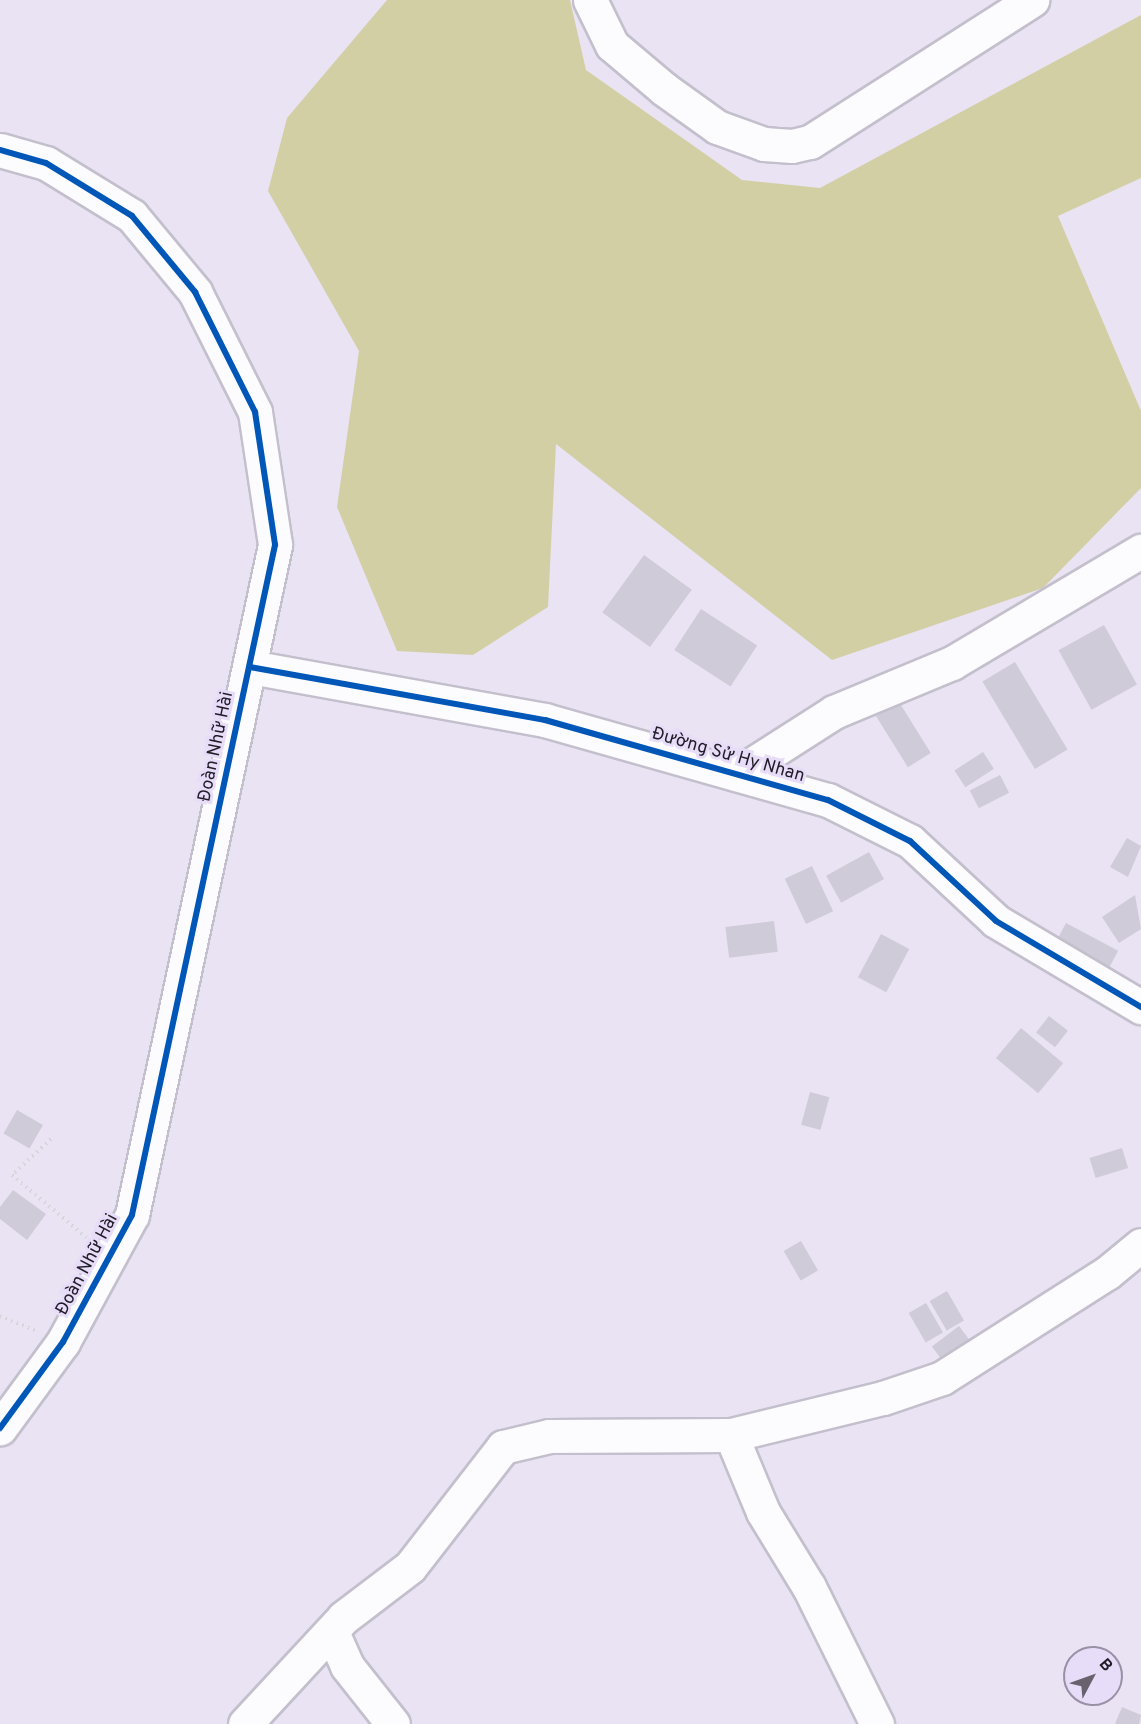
<!DOCTYPE html>
<meta charset="utf-8">
<style>
body{margin:0}
#map{position:relative;width:1141px;height:1724px;overflow:hidden;background:#e9e3f3;font-family:Overpass,sans-serif}
div>[style]{position:absolute}
.water>*{inset:0;background:#d3cfa5}
.building>*{inset:0;background:#d0cbd8;transform-origin:0 0}
.path>*{height:4px;margin-top:-2px;transform-origin:0;background:repeating-linear-gradient(90deg,#d5d4d8 0 1.5px,transparent 0 6px)}
.roads{filter:drop-shadow(2px 0 #c4bfcc) drop-shadow(-2px 0 #c4bfcc) drop-shadow(0 2px #c4bfcc) drop-shadow(0 -2px #c4bfcc)}
.minor>*{height:33px;margin:-16.5px;padding:0 16.5px;transform-origin:16.5px;border-radius:16.5px;background:#fcfbfd}
.cycleway>*{height:6px;margin:-3px;padding:0 3px;transform-origin:3px;border-radius:3px;background:#0057b8}
span{translate:-50% -50%;white-space:nowrap;text-align:center;line-height:1.15;-webkit-text-stroke:6px #e7ddf9;paint-order:stroke}
.street-label{font-size:18px;color:#211d27}
.north{position:absolute;left:1063px;top:1646px;width:60px;height:60px;box-sizing:border-box;background:#e7ddf9;border:2px solid #9890a5;border-radius:50%;rotate:49deg;font-size:16px;font-weight:700;line-height:24px;text-align:center;color:#211d27}
.north::after{content:'';display:block;margin:auto;width:21px;height:27px;background:#67626e;clip-path:polygon(50% 0,100% 100%,50% 72%,0 100%)}
</style>
<div id="map">
<div class="water">
<div style="clip-path:polygon(387px 0,570px 0,586px 70px,742px 180px,820px 188px,1141px 15px,1141px 178px,1058px 216px,1141px 411px,1141px 488px,1043px 588px,832px 660px,556px 444px,548px 607px,473px 655px,397px 651px,337px 507px,359px 351px,268px 191px,287px 118px)"></div>
</div>
<div class="building">
<div style="left:644px;top:555px;width:59px;height:71px;rotate:36deg"></div>
<div style="left:701px;top:609px;width:67px;height:49px;rotate:33deg"></div>
<div style="left:1104px;top:625px;width:68px;height:52px;rotate:61deg"></div>
<div style="left:1015px;top:662px;width:102px;height:38px;rotate:59deg"></div>
<div style="left:899px;top:702px;width:60px;height:27px;rotate:58deg"></div>
<div style="left:983px;top:752px;width:20px;height:34px;rotate:57deg"></div>
<div style="left:1000px;top:775px;width:20px;height:34px;rotate:63deg"></div>
<div style="clip-path:polygon(1127px 838px,1141px 846px,1128px 877px,1110px 867px)"></div>
<div style="left:869px;top:852px;width:31px;height:49px;rotate:61deg"></div>
<div style="left:812px;top:866px;width:50px;height:30px;rotate:65deg"></div>
<div style="clip-path:polygon(1135px 895px,1141px 929px,1119px 943px,1102px 917px)"></div>
<div style="left:774px;top:921px;width:31px;height:49px;rotate:83deg"></div>
<div style="left:1066px;top:923px;width:59px;height:24px;rotate:28deg"></div>
<div style="left:881px;top:934px;width:32px;height:49px;rotate:28deg"></div>
<div style="left:1049px;top:1016px;width:24px;height:21px;rotate:38deg"></div>
<div style="left:1021px;top:1028px;width:55px;height:39px;rotate:40deg"></div>
<div style="left:810px;top:1092px;width:20px;height:34px;rotate:15deg"></div>
<div style="left:17px;top:1110px;width:30px;height:27px;rotate:30deg"></div>
<div style="left:1122px;top:1148px;width:21px;height:34px;rotate:73deg"></div>
<div style="clip-path:polygon(13px 1190px,46px 1214px,27px 1240px,0 1219px,0 1207px)"></div>
<div style="left:801px;top:1241px;width:34px;height:20px;rotate:60deg"></div>
<div style="left:947px;top:1291px;width:34px;height:20px;rotate:60deg"></div>
<div style="left:926px;top:1303px;width:34px;height:20px;rotate:60deg"></div>
<div style="left:959px;top:1326px;width:20px;height:34px;rotate:53deg"></div>
<div style="clip-path:polygon(1122px 1707px,1141px 1715px,1139px 1724px,1115px 1724px)"></div>
</div>
<div class="path">
<div style="left:51px;top:1139px;width:53px;rotate:137.3deg"></div>
<div style="left:12px;top:1175px;width:97px;rotate:40deg"></div>
<div style="left:0;top:1316px;width:38px;rotate:22deg"></div>
</div>
<div class="roads">
<div class="minor">
<div style="left:590px;top:0;width:50px;rotate:63.9deg"></div>
<div style="left:612px;top:45px;width:68px;rotate:40.2deg"></div>
<div style="left:664px;top:89px;width:65px;rotate:35.6deg"></div>
<div style="left:717px;top:127px;width:50px;rotate:19.9deg"></div>
<div style="left:764px;top:144px;width:28px;rotate:4deg"></div>
<div style="left:792px;top:146px;width:18px;rotate:-13deg"></div>
<div style="left:810px;top:142px;width:264px;rotate:-32.6deg"></div>
<div style="left:0;top:150px;width:48px;rotate:15.8deg"></div>
<div style="left:46px;top:163px;width:101px;rotate:31.6deg"></div>
<div style="left:132px;top:216px;width:99px;rotate:50.3deg"></div>
<div style="left:195px;top:292px;width:134px;rotate:63.4deg"></div>
<div style="left:255px;top:412px;width:134px;rotate:81.4deg"></div>
<div style="left:275px;top:545px;width:685px;rotate:102.05deg"></div>
<div style="left:132px;top:1215px;width:145px;rotate:118.5deg"></div>
<div style="left:63px;top:1342px;width:107px;rotate:126.2deg"></div>
<div style="left:250px;top:667px;width:300px;rotate:10.2deg"></div>
<div style="left:545px;top:720px;width:294px;rotate:15.8deg"></div>
<div style="left:828px;top:800px;width:92px;rotate:26.6deg"></div>
<div style="left:910px;top:841px;width:117px;rotate:42.9deg"></div>
<div style="left:996px;top:921px;width:169px;rotate:30.7deg"></div>
<div style="left:737px;top:774px;width:115px;rotate:-32.6deg"></div>
<div style="left:834px;top:712px;width:128px;rotate:-22.6deg"></div>
<div style="left:952px;top:663px;width:220px;rotate:-30.7deg"></div>
<div style="left:731px;top:1435px;width:83px;rotate:67.4deg"></div>
<div style="left:763px;top:1512px;width:88px;rotate:58.5deg"></div>
<div style="left:809px;top:1587px;width:153px;rotate:63.6deg"></div>
<div style="left:332px;top:1632px;width:37px;rotate:66deg"></div>
<div style="left:347px;top:1666px;width:74px;rotate:51.6deg"></div>
<div style="left:245px;top:1724px;width:144px;rotate:-47.2deg"></div>
<div style="left:343px;top:1618px;width:84px;rotate:-37.3deg"></div>
<div style="left:410px;top:1567px;width:152px;rotate:-52.2deg"></div>
<div style="left:503px;top:1447px;width:47px;rotate:-13.4deg"></div>
<div style="left:549px;top:1436px;width:182px;rotate:-0.3deg"></div>
<div style="left:731px;top:1435px;width:156px;rotate:-13.7deg"></div>
<div style="left:883px;top:1398px;width:62px;rotate:-18.7deg"></div>
<div style="left:942px;top:1378px;width:196px;rotate:-32.5deg"></div>
<div style="left:1107px;top:1273px;width:44px;rotate:-39.5deg"></div>
</div>
</div>
<div class="cycleway">
<div style="left:0;top:150px;width:48px;rotate:15.8deg"></div>
<div style="left:46px;top:163px;width:101px;rotate:31.6deg"></div>
<div style="left:132px;top:216px;width:99px;rotate:50.3deg"></div>
<div style="left:195px;top:292px;width:134px;rotate:63.4deg"></div>
<div style="left:255px;top:412px;width:134px;rotate:81.4deg"></div>
<div style="left:275px;top:545px;width:685px;rotate:102.05deg"></div>
<div style="left:132px;top:1215px;width:145px;rotate:118.5deg"></div>
<div style="left:63px;top:1342px;width:107px;rotate:126.2deg"></div>
<div style="left:250px;top:667px;width:300px;rotate:10.2deg"></div>
<div style="left:545px;top:720px;width:294px;rotate:15.8deg"></div>
<div style="left:828px;top:800px;width:92px;rotate:26.6deg"></div>
<div style="left:910px;top:841px;width:117px;rotate:42.9deg"></div>
<div style="left:996px;top:921px;width:169px;rotate:30.7deg"></div>
</div>
<div class="street-label">
<span style="left:217px;top:747px;rotate:-78deg">Đoàn Nhữ Hài</span>
<span style="left:728px;top:756px;rotate:16deg">Đường Sử Hy Nhan</span>
<span style="left:88px;top:1265px;rotate:-62deg">Đoàn Nhữ Hài</span>
</div>
<div class="north">B</div>
</div>
